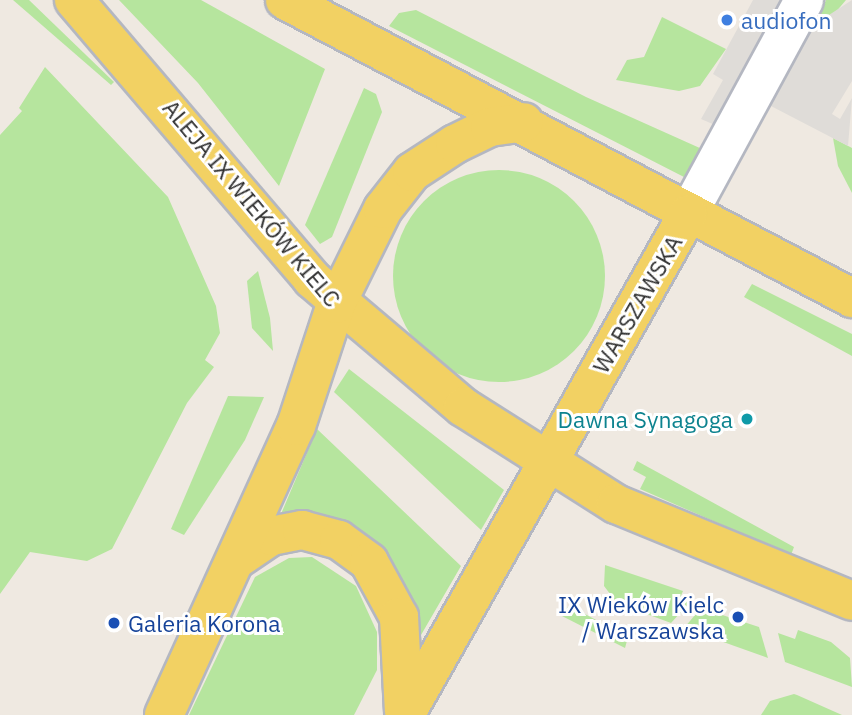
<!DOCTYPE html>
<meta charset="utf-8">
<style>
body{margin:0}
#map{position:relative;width:852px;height:715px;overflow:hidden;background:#efe9e1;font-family:"IBM Plex Sans",sans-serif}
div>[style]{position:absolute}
.green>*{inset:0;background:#b6e59e}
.round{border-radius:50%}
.plaza>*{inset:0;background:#dfdcd8}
.roads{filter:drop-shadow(2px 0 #b4b7c1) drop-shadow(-2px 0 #b4b7c1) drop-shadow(0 2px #b4b7c1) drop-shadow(0 -2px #b4b7c1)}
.minor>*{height:38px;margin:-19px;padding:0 19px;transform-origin:19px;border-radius:19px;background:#fff}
.major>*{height:38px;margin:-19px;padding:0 19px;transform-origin:19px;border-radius:19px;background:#f2d163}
.dots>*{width:19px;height:19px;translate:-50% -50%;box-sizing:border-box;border:4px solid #fff;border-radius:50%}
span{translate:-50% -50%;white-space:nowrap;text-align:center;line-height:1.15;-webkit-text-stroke:6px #fff;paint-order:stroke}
.shop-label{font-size:23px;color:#366cbe}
.left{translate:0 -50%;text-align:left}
.street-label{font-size:23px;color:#2e2e2e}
.culture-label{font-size:23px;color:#0d838f}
.right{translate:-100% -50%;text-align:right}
.transit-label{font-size:23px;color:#164399}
</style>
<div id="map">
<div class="green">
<div style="clip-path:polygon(13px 0,29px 0,114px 82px,111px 85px)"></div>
<div style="clip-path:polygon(119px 0,201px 0,325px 69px,279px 186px,198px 83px)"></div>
<div style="clip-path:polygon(826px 0,846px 0,829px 20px,811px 26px)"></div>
<div style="clip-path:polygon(416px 10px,586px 97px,702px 149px,684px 177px,389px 26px,399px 13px)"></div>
<div style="clip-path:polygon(662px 17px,726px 49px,700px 86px,679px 91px,616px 80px,627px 60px,644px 57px)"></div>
<div style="clip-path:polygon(45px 67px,168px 197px,216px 306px,220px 333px,205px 360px,214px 367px,187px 403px,112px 549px,87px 561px,30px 552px,0 594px,0 135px,22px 111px,19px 108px)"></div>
<div style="clip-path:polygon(364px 88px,376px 94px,382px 112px,332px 237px,320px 244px,305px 225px)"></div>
<div style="clip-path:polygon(833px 138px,852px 148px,852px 193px,838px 166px)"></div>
<div class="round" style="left:393px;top:170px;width:212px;height:212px"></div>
<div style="clip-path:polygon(258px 271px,270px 318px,273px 351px,252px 328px,247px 281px)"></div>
<div style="clip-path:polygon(752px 284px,852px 334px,852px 356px,744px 297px)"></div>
<div style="clip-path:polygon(349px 369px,504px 490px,481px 530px,334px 392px)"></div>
<div style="clip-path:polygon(228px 396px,264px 397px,245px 440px,184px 535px,171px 529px)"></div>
<div style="clip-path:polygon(317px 429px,461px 566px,421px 635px,306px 515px,281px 514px)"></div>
<div style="clip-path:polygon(637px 461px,794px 547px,791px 555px,640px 489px,646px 477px,633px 470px)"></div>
<div style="clip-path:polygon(312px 557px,356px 586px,377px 632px,377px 670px,354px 715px,189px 715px,255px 577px,289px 558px)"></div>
<div style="clip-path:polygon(605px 565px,683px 591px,680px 598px,691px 601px,671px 623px,617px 603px,604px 586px)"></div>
<div style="clip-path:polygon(570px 606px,628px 637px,625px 648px,558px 614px)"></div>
<div style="clip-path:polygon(701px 608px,759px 627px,768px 658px,684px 628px)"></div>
<div style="clip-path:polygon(798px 630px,831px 642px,850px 658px,852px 687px,785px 662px,778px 633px,795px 639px)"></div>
<div style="clip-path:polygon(794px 694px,797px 695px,842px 715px,761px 715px,770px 701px)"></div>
</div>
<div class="plaza">
<div style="clip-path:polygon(753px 0,826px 0,812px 26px,852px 0,852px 81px,832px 114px,840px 119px,852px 98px,848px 146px,769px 105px,750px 140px,701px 119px,723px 80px,713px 74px)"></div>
</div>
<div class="roads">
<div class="minor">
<div style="left:688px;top:214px;width:243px;rotate:-61.5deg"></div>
</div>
<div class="major">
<div style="left:74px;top:0;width:367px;rotate:49.5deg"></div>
<div style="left:312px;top:279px;width:198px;rotate:40.3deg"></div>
<div style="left:463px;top:407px;width:181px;rotate:32.4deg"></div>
<div style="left:616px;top:504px;width:255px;rotate:22.3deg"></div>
<div style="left:285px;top:0;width:641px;rotate:27.73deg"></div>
<div style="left:237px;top:559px;width:41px;rotate:-34.1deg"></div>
<div style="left:271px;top:536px;width:32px;rotate:-11deg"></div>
<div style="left:302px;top:530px;width:38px;rotate:15deg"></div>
<div style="left:339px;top:540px;width:37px;rotate:36deg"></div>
<div style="left:369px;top:562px;width:63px;rotate:61.4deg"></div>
<div style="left:399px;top:617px;width:94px;rotate:87deg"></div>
<div style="left:164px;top:715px;width:318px;rotate:-65.5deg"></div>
<div style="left:296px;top:426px;width:128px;rotate:-71.8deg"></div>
<div style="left:336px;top:304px;width:106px;rotate:-63.7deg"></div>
<div style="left:383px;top:209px;width:47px;rotate:-51.9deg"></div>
<div style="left:412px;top:172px;width:51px;rotate:-33.1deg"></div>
<div style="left:455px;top:144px;width:39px;rotate:-26deg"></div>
<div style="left:490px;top:127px;width:34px;rotate:-8deg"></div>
<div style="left:405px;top:715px;width:575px;rotate:-60.54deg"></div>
</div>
</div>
<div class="dots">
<div style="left:727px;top:20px;background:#3f7fe0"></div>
<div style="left:747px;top:419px;background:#0f9aa8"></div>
<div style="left:738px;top:617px;background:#1a4fb4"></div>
<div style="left:114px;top:623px;background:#1a4fb4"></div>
</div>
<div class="shop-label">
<span class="left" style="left:741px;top:20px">audiofon</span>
</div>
<div class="street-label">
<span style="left:252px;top:203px;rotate:50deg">ALEJA IX WIEKÓW KIELC</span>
<span style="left:637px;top:304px;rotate:-60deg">WARSZAWSKA</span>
</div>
<div class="culture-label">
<span class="right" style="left:733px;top:419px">Dawna Synagoga</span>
</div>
<div class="transit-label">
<span class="right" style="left:724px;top:617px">IX Wieków Kielc<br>/ Warszawska</span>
<span class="left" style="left:128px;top:623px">Galeria Korona</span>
</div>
</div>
